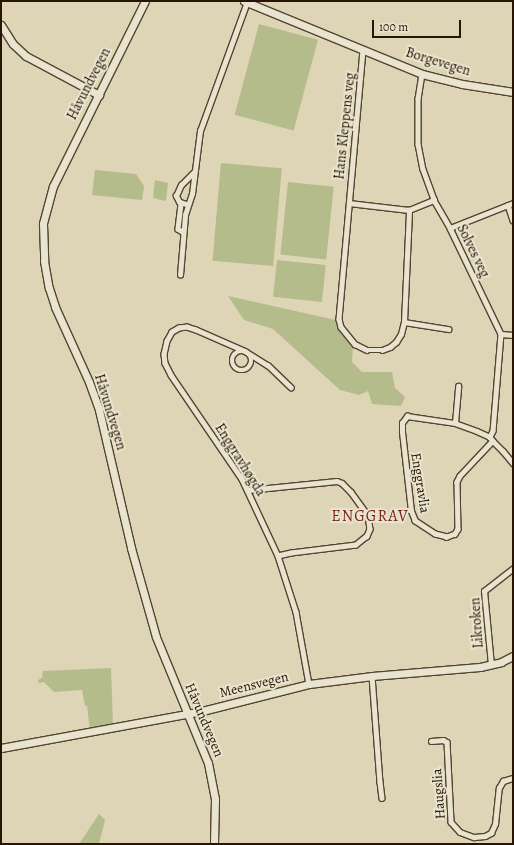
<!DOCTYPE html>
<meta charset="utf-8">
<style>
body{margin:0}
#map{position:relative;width:514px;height:845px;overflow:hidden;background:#ddd5b5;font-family:Alegreya,serif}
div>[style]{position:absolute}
.green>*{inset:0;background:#b5bc8b;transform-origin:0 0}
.roads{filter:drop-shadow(1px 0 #554430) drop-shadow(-1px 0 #554430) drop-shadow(0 1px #554430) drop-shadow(0 -1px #554430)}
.street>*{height:4.5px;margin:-2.25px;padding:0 2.25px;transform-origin:2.25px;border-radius:2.25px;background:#e9e4cf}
.street>.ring{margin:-2.25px;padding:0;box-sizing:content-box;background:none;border:4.5px solid #e9e4cf;border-radius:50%}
.secondary>*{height:7px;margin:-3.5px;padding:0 3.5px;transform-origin:3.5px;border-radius:3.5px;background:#e9e4cf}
span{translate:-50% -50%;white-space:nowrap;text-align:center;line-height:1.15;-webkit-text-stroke:4px #e9e4cf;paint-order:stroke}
.street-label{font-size:14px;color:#281403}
.quarter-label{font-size:16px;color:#7a1f14;letter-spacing:1px}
.frame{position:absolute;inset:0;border:2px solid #281403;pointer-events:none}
.scale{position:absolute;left:372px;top:20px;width:89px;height:18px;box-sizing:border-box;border:2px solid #281403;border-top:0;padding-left:5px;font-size:12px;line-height:14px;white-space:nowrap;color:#281403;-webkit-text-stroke:3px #e9e4cf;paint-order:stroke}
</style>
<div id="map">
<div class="green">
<div style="left:259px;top:24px;width:61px;height:94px;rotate:15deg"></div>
<div style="left:221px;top:163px;width:61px;height:98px;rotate:5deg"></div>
<div style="clip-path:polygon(95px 170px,136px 174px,144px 186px,142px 200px,92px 195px)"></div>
<div style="clip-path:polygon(155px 180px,168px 183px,166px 201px,153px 198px)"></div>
<div style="left:288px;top:182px;width:46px;height:73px;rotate:6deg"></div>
<div style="left:277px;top:260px;width:49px;height:37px;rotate:6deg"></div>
<div style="clip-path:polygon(228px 296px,340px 321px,340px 327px,343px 335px,353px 346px,352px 362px,362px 372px,392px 372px,395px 388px,405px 397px,401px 406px,372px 404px,368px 391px,359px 395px,340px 390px,273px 329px,244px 320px)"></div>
<div style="clip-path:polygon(111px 668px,113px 725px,90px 730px,87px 706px,85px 706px,82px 690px,54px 692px,44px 682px,39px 683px,38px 680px,42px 678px,43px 671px)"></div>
<div style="clip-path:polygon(99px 814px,105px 820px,99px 844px,79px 844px)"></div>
</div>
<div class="roads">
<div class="street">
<div style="left:363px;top:50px;width:270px;rotate:95.1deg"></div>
<div style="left:339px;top:319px;width:8px;rotate:76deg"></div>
<div style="left:341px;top:327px;width:22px;rotate:51deg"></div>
<div style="left:355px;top:344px;width:13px;rotate:27deg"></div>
<div style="left:367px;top:350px;width:15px"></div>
<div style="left:382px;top:350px;width:9px;rotate:-21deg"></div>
<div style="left:390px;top:347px;width:8px;rotate:-40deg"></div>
<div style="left:396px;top:342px;width:9px;rotate:-58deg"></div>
<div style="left:401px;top:334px;width:12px;rotate:-76deg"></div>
<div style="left:404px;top:322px;width:112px;rotate:-87.4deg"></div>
<div style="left:422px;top:74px;width:24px;rotate:99deg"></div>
<div style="left:418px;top:98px;width:46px;rotate:90deg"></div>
<div style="left:418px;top:144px;width:25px;rotate:79deg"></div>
<div style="left:423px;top:169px;width:33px;rotate:70deg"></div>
<div style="left:434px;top:200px;width:32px;rotate:60deg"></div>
<div style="left:450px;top:228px;width:118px;rotate:64.3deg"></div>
<div style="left:501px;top:334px;width:97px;rotate:94.7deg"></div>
<div style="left:493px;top:431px;width:7px;rotate:117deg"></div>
<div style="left:349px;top:203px;width:60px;rotate:6.7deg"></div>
<div style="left:409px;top:210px;width:27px;rotate:-22deg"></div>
<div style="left:181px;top:204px;width:25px;rotate:97deg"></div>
<div style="left:178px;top:229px;width:6px;rotate:31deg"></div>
<div style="left:188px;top:205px;width:9px;rotate:-162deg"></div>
<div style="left:179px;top:202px;width:7px;rotate:-117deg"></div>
<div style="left:176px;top:196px;width:12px;rotate:-66deg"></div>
<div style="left:181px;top:185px;width:18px;rotate:-45deg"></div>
<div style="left:508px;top:205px;width:16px;rotate:72deg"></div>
<div style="left:450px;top:228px;width:68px;rotate:-21.6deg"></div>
<div style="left:180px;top:275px;width:60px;rotate:-85.2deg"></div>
<div style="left:185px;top:215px;width:22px;rotate:-72deg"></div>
<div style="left:192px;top:194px;width:64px;rotate:-82.8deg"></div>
<div style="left:200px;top:131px;width:137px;rotate:-70deg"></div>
<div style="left:404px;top:322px;width:45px;rotate:9deg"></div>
<div style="left:501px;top:334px;width:12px;rotate:5deg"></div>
<div class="ring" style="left:232px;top:351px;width:15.5px;height:15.5px"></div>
<div style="left:291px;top:388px;width:32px;rotate:-136deg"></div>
<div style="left:268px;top:366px;width:26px;rotate:-148deg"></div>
<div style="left:246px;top:352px;width:55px;rotate:-156.3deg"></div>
<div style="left:196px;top:330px;width:9px;rotate:-162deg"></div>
<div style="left:187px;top:327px;width:8px;rotate:173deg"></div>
<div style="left:179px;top:328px;width:8px;rotate:150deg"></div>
<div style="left:172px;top:332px;width:10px;rotate:119deg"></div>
<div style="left:167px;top:341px;width:13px;rotate:103deg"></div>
<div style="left:164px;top:354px;width:9px;rotate:84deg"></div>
<div style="left:165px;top:363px;width:13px;rotate:63deg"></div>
<div style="left:171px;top:375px;width:126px;rotate:55.7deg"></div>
<div style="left:242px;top:479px;width:85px;rotate:64.9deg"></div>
<div style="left:278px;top:556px;width:59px;rotate:72.2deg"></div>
<div style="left:296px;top:612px;width:73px;rotate:79.8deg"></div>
<div style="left:455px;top:423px;width:37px;rotate:-85deg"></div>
<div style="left:493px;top:441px;width:48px;rotate:133.3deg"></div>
<div style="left:460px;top:476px;width:7px;rotate:117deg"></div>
<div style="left:457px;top:482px;width:47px;rotate:88.8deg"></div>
<div style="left:458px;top:529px;width:6px;rotate:121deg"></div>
<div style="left:455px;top:534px;width:9px;rotate:159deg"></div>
<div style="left:447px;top:537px;width:12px;rotate:-166deg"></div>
<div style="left:435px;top:534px;width:24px;rotate:-147deg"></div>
<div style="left:415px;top:521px;width:11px;rotate:-112deg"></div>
<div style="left:411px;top:511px;width:80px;rotate:-96.5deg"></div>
<div style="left:402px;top:432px;width:9px;rotate:-90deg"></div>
<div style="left:402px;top:423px;width:9px;rotate:-54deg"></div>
<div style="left:407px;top:416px;width:49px;rotate:8.3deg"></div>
<div style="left:455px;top:423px;width:23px;rotate:20deg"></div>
<div style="left:477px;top:431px;width:14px;rotate:25deg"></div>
<div style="left:490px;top:437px;width:5px;rotate:53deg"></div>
<div style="left:493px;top:441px;width:14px;rotate:45deg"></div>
<div style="left:503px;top:451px;width:16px;rotate:50deg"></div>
<div style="left:248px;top:490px;width:89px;rotate:-5.8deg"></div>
<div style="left:337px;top:481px;width:5px;rotate:22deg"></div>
<div style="left:342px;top:483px;width:13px;rotate:45deg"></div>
<div style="left:351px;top:492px;width:29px;rotate:54deg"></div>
<div style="left:368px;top:515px;width:14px;rotate:82deg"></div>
<div style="left:370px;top:529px;width:8px;rotate:113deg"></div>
<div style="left:367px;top:536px;width:14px;rotate:141deg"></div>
<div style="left:356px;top:545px;width:65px;rotate:173deg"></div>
<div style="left:291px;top:553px;width:13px;rotate:167deg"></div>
<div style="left:491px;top:665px;width:74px;rotate:-95.4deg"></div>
<div style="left:484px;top:591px;width:37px;rotate:-38deg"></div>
<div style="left:372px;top:676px;width:106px;rotate:85.7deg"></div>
<div style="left:380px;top:782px;width:16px;rotate:83deg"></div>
<div style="left:431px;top:741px;width:12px;rotate:-5deg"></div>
<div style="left:443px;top:740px;width:4px;rotate:27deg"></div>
<div style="left:447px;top:742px;width:80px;rotate:87.1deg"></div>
<div style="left:451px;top:822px;width:13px;rotate:48deg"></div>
<div style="left:460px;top:832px;width:15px;rotate:20deg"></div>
<div style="left:474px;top:837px;width:11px;rotate:-5deg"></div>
<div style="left:485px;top:836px;width:7px;rotate:-27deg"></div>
<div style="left:491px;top:833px;width:10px;rotate:-66deg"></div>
<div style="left:495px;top:824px;width:36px;rotate:-84deg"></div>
<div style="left:499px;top:788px;width:8px;rotate:-60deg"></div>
<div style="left:503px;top:781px;width:10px;rotate:-17deg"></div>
</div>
<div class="secondary">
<div style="left:145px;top:1px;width:207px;rotate:116.4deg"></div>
<div style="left:53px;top:186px;width:39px;rotate:105deg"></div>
<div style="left:43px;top:224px;width:37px;rotate:88deg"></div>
<div style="left:44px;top:261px;width:27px;rotate:80deg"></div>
<div style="left:49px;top:288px;width:20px;rotate:72deg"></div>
<div style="left:55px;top:307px;width:82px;rotate:65.6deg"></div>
<div style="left:89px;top:382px;width:30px;rotate:70deg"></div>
<div style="left:99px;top:410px;width:142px;rotate:76.9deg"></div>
<div style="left:131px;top:548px;width:92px;rotate:74.3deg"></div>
<div style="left:156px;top:637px;width:136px;rotate:67.6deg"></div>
<div style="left:208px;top:763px;width:37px;rotate:79deg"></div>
<div style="left:215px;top:799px;width:45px;rotate:91.3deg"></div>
<div style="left:244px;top:1px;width:192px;rotate:22.3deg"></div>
<div style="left:422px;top:74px;width:41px;rotate:14deg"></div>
<div style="left:462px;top:84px;width:52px;rotate:8.9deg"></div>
<div style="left:1px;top:25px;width:22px;rotate:58deg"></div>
<div style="left:13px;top:44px;width:18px;rotate:43deg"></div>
<div style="left:26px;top:56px;width:83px;rotate:28.1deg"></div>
<div style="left:1px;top:748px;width:200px;rotate:-10.4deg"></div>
<div style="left:198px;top:712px;width:114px;rotate:-14.2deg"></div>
<div style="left:309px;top:684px;width:64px;rotate:-7.2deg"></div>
<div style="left:372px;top:676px;width:108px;rotate:-4.8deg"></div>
<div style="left:480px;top:667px;width:22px;rotate:-13deg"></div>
<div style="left:501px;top:662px;width:13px;rotate:-27deg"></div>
</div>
</div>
<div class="street-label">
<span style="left:438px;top:62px;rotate:17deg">Borgevegen</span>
<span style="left:89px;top:84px;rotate:-63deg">Håvundvegen</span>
<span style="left:345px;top:126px;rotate:-84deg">Hans Kleppens veg</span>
<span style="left:473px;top:251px;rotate:64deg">Solves veg</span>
<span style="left:110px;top:412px;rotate:73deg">Håvundvegen</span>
<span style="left:240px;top:460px;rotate:58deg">Enggravhøgda</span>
<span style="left:420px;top:483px;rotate:81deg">Enggravlia</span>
<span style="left:477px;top:623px;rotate:-94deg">Likroken</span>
<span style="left:254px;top:685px;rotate:-14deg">Meensvegen</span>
<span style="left:204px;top:720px;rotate:67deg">Håvundvegen</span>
<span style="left:439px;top:794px;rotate:-94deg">Haugslia</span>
</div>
<div class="quarter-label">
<span style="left:370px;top:516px">ENGGRAV</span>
</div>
<div class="frame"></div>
<div class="scale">100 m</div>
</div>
